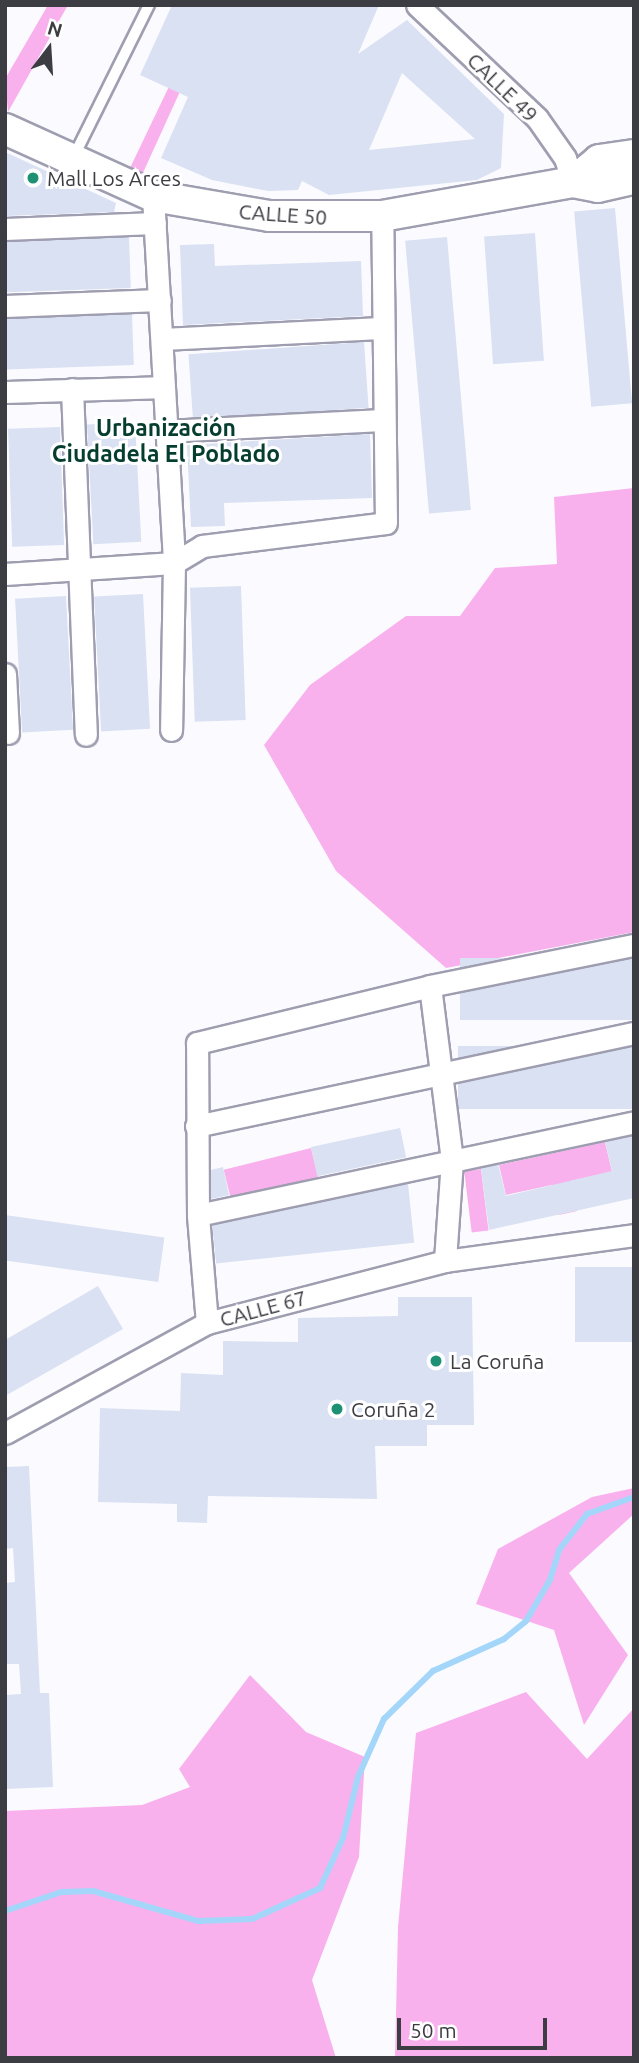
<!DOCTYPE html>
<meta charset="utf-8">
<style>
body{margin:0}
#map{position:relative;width:639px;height:2063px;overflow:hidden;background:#fbfbff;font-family:Ubuntu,sans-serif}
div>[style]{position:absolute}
.green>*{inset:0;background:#f9b1ee;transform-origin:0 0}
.stream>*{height:6px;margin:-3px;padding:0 3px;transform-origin:3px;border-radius:3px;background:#a4d6fa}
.building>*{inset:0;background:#d9e1f2;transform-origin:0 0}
.roads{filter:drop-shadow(2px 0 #9e9eb0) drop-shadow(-2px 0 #9e9eb0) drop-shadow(0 2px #9e9eb0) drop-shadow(0 -2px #9e9eb0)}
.service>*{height:10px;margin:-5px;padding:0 5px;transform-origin:5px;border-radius:5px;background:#fff}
.minor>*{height:21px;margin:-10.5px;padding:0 10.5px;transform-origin:10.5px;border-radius:10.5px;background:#fff}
.secondary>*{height:30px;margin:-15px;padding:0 15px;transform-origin:15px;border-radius:15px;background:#fff}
.dots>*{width:19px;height:19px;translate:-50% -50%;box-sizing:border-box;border:4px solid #fff;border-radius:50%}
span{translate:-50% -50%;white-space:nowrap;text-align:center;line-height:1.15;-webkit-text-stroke:6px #fff;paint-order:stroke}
.street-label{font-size:21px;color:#3c3c43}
.poi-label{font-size:21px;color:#3c3c43}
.left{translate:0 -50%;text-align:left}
.neighbourhood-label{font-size:23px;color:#053d2f;font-weight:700}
.frame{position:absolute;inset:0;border:7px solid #3c3c43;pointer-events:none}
.north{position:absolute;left:14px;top:14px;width:70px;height:70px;-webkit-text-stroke:5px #fff;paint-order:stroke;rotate:17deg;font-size:19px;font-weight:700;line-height:28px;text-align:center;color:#3c3c43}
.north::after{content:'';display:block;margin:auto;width:24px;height:32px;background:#3c3c43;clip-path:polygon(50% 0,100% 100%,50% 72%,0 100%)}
.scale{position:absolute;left:397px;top:2018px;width:150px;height:32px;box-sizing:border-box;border:4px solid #3c3c43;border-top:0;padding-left:9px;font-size:21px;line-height:24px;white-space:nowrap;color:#3c3c43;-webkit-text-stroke:5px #fff;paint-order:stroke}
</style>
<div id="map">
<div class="green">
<div style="clip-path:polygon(48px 5px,68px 5px,8px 112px,5px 79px)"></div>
<div style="clip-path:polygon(208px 5px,203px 41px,142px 175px,129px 170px)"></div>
<div style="clip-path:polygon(634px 488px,634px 932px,446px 968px,336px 871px,264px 745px,310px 685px,406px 616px,460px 616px,495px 568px,557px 564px,554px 497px)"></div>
<div style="clip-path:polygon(605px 1142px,612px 1172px,570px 1181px,577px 1211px,559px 1215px,552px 1185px,506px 1195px,499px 1165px)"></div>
<div style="left:311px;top:1148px;width:30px;height:90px;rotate:76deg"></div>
<div style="left:481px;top:1169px;width:62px;height:17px;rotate:83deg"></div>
<div style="clip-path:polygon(634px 1488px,634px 1514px,569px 1573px,628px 1655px,584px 1725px,554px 1630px,476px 1604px,498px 1549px,592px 1497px)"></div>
<div style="clip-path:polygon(250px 1675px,306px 1732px,365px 1757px,359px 1857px,312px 1980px,336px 2058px,5px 2058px,5px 1811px,142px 1805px,190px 1787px,179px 1769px)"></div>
<div style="clip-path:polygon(526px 1692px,587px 1759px,634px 1708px,634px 2058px,395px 2058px,398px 1927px,416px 1733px)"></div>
</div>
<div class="stream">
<div style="left:5px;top:1911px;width:59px;rotate:-18.7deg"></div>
<div style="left:61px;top:1892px;width:32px;rotate:-2deg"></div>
<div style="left:93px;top:1891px;width:109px;rotate:15.9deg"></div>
<div style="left:198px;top:1921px;width:54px;rotate:-2.1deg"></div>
<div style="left:252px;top:1919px;width:75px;rotate:-24.5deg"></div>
<div style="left:320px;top:1888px;width:55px;rotate:-65.3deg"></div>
<div style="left:343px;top:1838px;width:63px;rotate:-76.2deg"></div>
<div style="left:358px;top:1777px;width:64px;rotate:-65.9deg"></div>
<div style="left:384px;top:1719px;width:69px;rotate:-44.4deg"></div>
<div style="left:433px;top:1671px;width:78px;rotate:-24.3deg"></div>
<div style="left:504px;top:1639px;width:28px;rotate:-39deg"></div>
<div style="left:526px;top:1621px;width:48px;rotate:-59.7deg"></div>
<div style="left:550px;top:1580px;width:31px;rotate:-73deg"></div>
<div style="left:559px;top:1550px;width:46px;rotate:-52.1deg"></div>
<div style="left:587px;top:1514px;width:50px;rotate:-19.9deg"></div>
</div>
<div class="building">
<div style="clip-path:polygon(evenodd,172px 5px,379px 5px,358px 54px,407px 20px,504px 114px,501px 168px,477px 180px,329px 195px,302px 181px,298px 190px,268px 191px,212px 180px,161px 158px,188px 97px,140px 75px,172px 5px,402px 73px,475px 139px,369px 150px,402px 73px)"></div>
<div style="clip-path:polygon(5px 152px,116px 203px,114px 212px,5px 216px)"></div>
<div style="left:615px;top:208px;width:196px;height:41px;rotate:85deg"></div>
<div style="left:535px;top:233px;width:128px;height:51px;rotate:86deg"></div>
<div style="left:129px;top:237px;width:51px;height:124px;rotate:88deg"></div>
<div style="left:447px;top:237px;width:274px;height:42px;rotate:85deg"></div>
<div style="clip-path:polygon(214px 244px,215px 266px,361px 261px,363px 316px,183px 325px,180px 245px)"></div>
<div style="left:132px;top:314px;width:51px;height:127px;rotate:88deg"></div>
<div style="left:364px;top:342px;width:66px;height:176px;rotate:86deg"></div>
<div style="left:135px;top:422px;width:120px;height:48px;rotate:87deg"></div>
<div style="left:60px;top:427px;width:118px;height:52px;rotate:88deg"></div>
<div style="clip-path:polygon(370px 434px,372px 498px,224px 503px,225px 526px,191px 527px,187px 445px)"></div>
<div style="left:241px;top:586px;width:134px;height:51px;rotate:88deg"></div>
<div style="left:143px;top:594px;width:135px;height:49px;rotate:87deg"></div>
<div style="left:66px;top:596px;width:134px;height:51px;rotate:87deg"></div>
<div style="left:634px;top:958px;width:62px;height:174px;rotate:90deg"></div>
<div style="left:634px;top:1046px;width:63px;height:176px;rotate:90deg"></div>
<div style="left:400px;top:1128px;width:30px;height:91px;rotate:78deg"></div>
<div style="clip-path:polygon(634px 1135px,634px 1198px,489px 1230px,481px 1168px,498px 1164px,506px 1196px,612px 1171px,605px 1142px)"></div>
<div style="clip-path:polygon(223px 1167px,229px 1195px,211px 1199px,211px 1170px)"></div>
<div style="left:408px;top:1184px;width:59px;height:199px;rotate:84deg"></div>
<div style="left:5px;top:1215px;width:161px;height:45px;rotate:8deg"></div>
<div style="left:634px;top:1267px;width:75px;height:59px;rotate:90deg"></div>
<div style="clip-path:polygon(98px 1286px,123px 1329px,5px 1396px,5px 1340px)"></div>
<div style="clip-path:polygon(398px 1297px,472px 1297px,474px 1425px,427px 1425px,427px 1446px,375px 1446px,377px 1499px,208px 1496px,207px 1523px,177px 1522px,177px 1504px,98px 1502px,100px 1408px,180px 1411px,181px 1373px,223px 1375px,223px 1341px,298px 1342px,298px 1318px,398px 1316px)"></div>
<div style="clip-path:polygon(29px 1466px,40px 1693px,49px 1693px,53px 1787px,5px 1789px,5px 1695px,21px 1694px,19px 1664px,5px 1664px,5px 1583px,15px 1582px,13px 1548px,5px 1549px,5px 1467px)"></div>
</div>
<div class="roads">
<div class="service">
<div style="left:74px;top:156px;width:169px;rotate:-63.6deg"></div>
</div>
<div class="minor">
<div style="left:417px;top:5px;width:165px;rotate:43.3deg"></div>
<div style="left:537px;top:118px;width:49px;rotate:55deg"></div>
<div style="left:565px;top:158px;width:25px;rotate:72deg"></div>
<div style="left:153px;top:196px;width:368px;rotate:86.7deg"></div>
<div style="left:174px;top:563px;width:167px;rotate:91deg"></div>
<div style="left:5px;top:229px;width:150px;rotate:-2.3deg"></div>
<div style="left:5px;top:306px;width:155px;rotate:-2.2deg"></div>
<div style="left:163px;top:339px;width:217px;rotate:-2.9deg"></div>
<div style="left:72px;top:389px;width:346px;rotate:87.7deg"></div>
<div style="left:5px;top:392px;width:159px;rotate:-1.8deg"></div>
<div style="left:166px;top:431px;width:216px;rotate:-2.9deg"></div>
<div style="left:5px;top:574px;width:169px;rotate:-3.7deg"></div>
<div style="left:174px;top:563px;width:33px;rotate:-31deg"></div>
<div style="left:202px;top:546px;width:185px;rotate:-7.1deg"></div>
<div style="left:386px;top:523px;width:307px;rotate:-90.7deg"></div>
<div style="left:5px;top:674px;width:59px;rotate:87.1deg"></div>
<div style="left:430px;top:986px;width:175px;rotate:82.8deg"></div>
<div style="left:452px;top:1160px;width:101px;rotate:94deg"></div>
<div style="left:196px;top:1126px;width:448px;rotate:-12deg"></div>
<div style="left:198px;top:1215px;width:446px;rotate:-12deg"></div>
<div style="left:207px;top:1323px;width:108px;rotate:-94.8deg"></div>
<div style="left:198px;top:1215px;width:172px;rotate:-90.3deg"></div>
<div style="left:197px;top:1043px;width:240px;rotate:-13.7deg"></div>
<div style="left:430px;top:986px;width:208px;rotate:-11.4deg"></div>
<div style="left:5px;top:1433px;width:230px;rotate:-28.6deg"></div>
<div style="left:207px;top:1323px;width:246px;rotate:-14.6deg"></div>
<div style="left:445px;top:1261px;width:191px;rotate:-7.8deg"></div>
</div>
<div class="secondary">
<div style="left:5px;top:129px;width:162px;rotate:24.4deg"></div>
<div style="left:153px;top:196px;width:118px;rotate:9.8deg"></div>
<div style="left:269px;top:216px;width:113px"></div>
<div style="left:382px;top:216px;width:194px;rotate:-10.1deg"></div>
<div style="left:573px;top:182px;width:25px;rotate:11deg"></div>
<div style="left:598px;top:187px;width:37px;rotate:-13deg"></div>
<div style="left:573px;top:182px;width:34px;rotate:-40deg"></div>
<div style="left:599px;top:160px;width:35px;rotate:-8deg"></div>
</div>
</div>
<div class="dots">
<div style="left:33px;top:178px;background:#1e9174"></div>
<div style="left:436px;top:1361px;background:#1e9174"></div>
<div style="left:337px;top:1409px;background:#1e9174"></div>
</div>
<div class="street-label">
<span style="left:503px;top:87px;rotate:44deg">CALLE 49</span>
<span style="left:283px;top:214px;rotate:4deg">CALLE 50</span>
<span style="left:263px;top:1308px;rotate:-15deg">CALLE 67</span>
</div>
<div class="poi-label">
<span class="left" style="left:47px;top:178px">Mall Los Arces</span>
<span class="left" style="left:450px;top:1361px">La Coruña</span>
<span class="left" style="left:351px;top:1409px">Coruña 2</span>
</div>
<div class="neighbourhood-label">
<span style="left:166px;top:441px">Urbanización<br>Ciudadela El Poblado</span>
</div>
<div class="frame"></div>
<div class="north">N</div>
<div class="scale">50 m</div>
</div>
